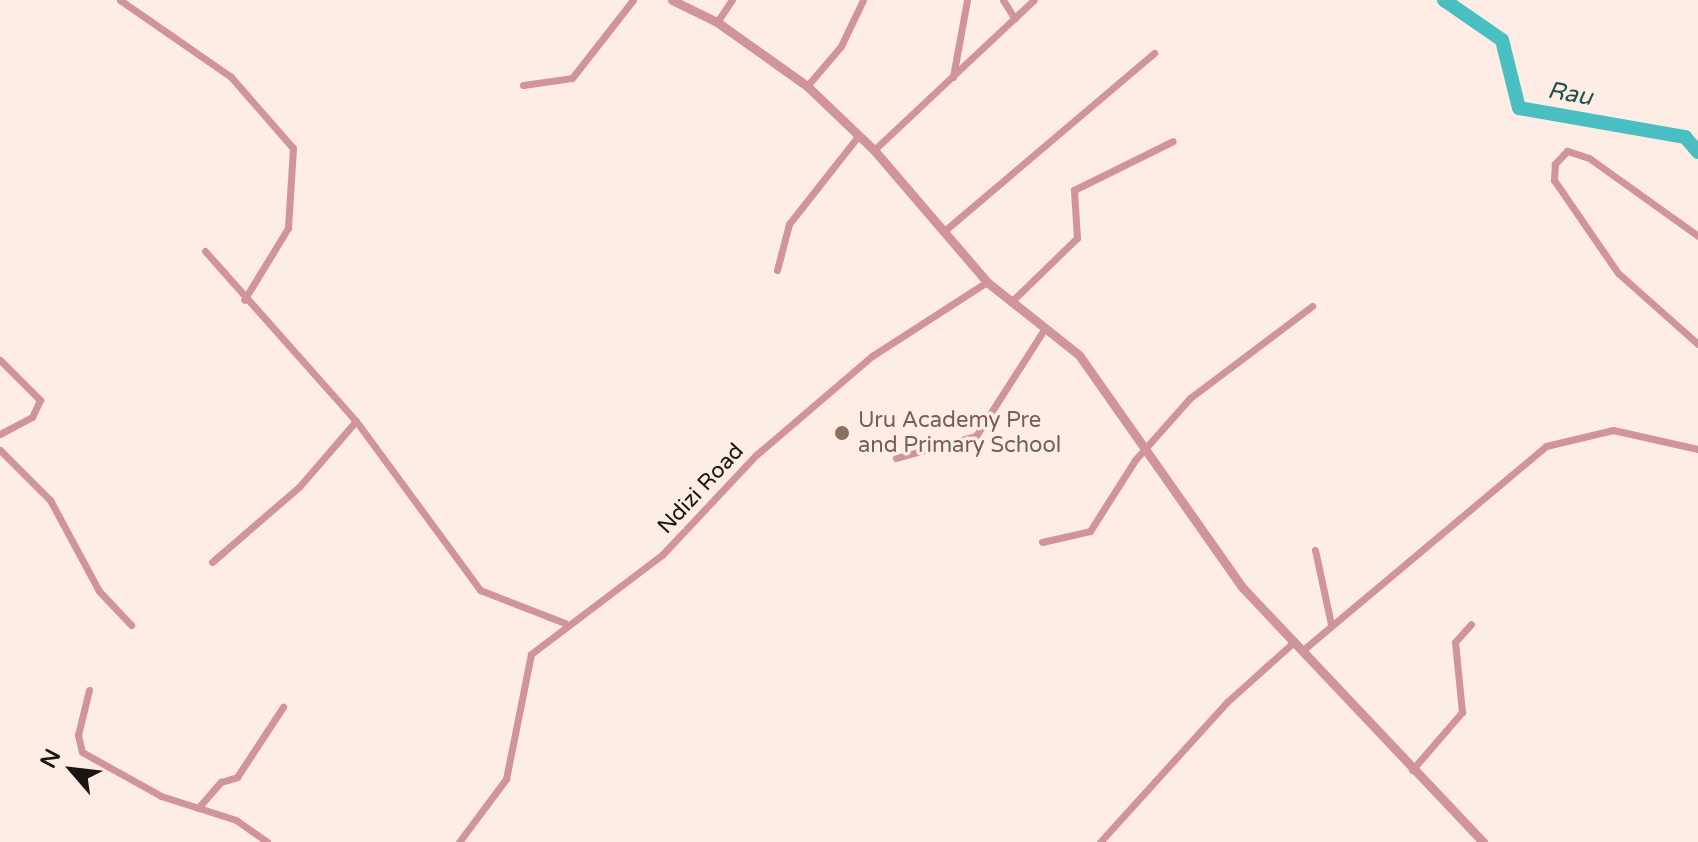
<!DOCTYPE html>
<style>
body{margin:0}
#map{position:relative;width:1698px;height:842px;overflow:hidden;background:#feede4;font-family:"Varela Round",sans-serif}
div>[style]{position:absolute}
.river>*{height:14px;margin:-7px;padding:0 7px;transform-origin:7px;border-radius:7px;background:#4abfc2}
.minor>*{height:7px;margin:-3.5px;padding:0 3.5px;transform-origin:3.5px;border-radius:3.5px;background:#d09499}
.tertiary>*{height:9px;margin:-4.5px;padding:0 4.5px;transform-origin:4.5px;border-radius:4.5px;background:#d09499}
.dots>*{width:22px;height:22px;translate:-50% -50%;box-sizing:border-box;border:4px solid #feede4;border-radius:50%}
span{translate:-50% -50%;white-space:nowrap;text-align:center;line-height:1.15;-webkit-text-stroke:7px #feede4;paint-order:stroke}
.education-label{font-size:22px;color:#785e54}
.left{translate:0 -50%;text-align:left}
.street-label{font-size:22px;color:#1b1512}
.water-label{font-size:24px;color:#1f5153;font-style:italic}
.north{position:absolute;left:32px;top:730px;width:80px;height:80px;-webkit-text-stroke:6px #feede4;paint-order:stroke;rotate:298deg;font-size:22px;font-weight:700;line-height:32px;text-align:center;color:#1b1512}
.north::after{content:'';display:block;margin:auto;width:28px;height:36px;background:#1b1512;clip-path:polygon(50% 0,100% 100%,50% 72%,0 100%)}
</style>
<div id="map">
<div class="river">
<div style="left:1444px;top:0;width:70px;rotate:34.6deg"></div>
<div style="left:1502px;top:40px;width:70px;rotate:76deg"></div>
<div style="left:1519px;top:108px;width:169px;rotate:9.9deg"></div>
<div style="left:1685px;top:137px;width:20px;rotate:49deg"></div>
</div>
<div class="minor">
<div style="left:120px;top:0;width:135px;rotate:34.7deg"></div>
<div style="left:231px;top:77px;width:94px;rotate:48.9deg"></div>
<div style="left:293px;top:148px;width:80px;rotate:93.6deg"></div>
<div style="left:288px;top:228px;width:84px;rotate:121.4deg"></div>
<div style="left:1003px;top:0;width:22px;rotate:58deg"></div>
<div style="left:717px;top:22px;width:27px;rotate:-56deg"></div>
<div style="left:953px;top:77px;width:78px;rotate:-79.7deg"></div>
<div style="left:523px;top:85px;width:49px;rotate:-8.1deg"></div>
<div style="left:572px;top:78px;width:99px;rotate:-52deg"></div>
<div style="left:807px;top:86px;width:52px;rotate:-49.6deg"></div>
<div style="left:841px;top:46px;width:51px;rotate:-64.4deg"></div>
<div style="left:874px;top:150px;width:219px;rotate:-43.2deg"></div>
<div style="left:943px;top:232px;width:277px;rotate:-40.3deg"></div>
<div style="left:1698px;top:236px;width:134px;rotate:-144.4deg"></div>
<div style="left:1589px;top:158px;width:23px;rotate:-162deg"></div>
<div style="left:1567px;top:151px;width:18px;rotate:133deg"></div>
<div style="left:1555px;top:164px;width:16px;rotate:94deg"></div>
<div style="left:1554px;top:180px;width:113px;rotate:55.5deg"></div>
<div style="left:1618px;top:273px;width:107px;rotate:41.6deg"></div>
<div style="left:205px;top:251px;width:227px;rotate:48.4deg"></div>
<div style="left:356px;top:421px;width:210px;rotate:53.7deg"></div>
<div style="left:480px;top:590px;width:91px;rotate:21.2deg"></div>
<div style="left:777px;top:270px;width:48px;rotate:-75.4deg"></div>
<div style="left:789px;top:224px;width:113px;rotate:-51.8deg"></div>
<div style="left:1013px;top:300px;width:89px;rotate:-44.1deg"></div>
<div style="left:1077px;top:238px;width:48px;rotate:-93.6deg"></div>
<div style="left:1074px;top:190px;width:110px;rotate:-26.3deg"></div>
<div style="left:0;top:360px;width:57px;rotate:45deg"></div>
<div style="left:40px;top:400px;width:19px;rotate:115deg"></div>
<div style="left:32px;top:417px;width:36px;rotate:152deg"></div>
<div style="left:0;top:450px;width:71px;rotate:45deg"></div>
<div style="left:50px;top:500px;width:103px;rotate:61.7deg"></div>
<div style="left:99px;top:591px;width:47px;rotate:46.7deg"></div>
<div style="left:896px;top:458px;width:83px;rotate:-15.4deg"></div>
<div style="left:976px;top:436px;width:128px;rotate:-57.4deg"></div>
<div style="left:1042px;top:542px;width:49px;rotate:-12.9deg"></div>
<div style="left:1090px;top:531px;width:84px;rotate:-57.6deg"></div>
<div style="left:1135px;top:460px;width:83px;rotate:-48.4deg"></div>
<div style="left:1190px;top:398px;width:153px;rotate:-37deg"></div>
<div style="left:1315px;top:550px;width:76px;rotate:77.8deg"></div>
<div style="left:212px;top:562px;width:115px;rotate:-40.8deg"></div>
<div style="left:299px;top:487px;width:87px;rotate:-49.2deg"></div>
<div style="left:1303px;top:650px;width:317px;rotate:-40deg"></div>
<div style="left:1546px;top:446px;width:69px;rotate:-13.4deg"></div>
<div style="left:1613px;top:430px;width:87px;rotate:12.6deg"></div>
<div style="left:89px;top:690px;width:46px;rotate:103.7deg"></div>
<div style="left:78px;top:735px;width:17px;rotate:77deg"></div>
<div style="left:82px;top:752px;width:90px;rotate:29.1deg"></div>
<div style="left:161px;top:796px;width:79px;rotate:17.7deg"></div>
<div style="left:236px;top:820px;width:38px;rotate:35deg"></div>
<div style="left:1412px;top:770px;width:77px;rotate:-49.2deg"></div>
<div style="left:1462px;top:712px;width:70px;rotate:-95.7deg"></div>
<div style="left:1455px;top:642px;width:24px;rotate:-48deg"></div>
<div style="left:198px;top:808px;width:35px;rotate:-49deg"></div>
<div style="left:221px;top:782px;width:17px;rotate:-17deg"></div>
<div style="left:237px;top:777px;width:84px;rotate:-56.7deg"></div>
<div style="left:459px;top:842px;width:79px;rotate:-53.3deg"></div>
<div style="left:506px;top:779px;width:127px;rotate:-78.7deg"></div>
<div style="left:531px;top:654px;width:164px;rotate:-37.1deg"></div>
<div style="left:662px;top:555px;width:137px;rotate:-46.8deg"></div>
<div style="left:756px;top:455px;width:153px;rotate:-40.5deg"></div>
<div style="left:872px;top:356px;width:137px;rotate:-32.8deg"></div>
<div style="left:1100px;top:842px;width:189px;rotate:-47.8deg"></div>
<div style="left:1227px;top:702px;width:91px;rotate:-41.9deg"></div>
</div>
<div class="tertiary">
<div style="left:672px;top:0;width:50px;rotate:26.1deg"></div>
<div style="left:717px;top:22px;width:110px;rotate:35.4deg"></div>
<div style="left:807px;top:86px;width:93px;rotate:43.7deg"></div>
<div style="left:874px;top:150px;width:174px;rotate:49.4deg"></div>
<div style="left:987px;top:282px;width:117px;rotate:38.4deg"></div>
<div style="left:1079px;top:355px;width:284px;rotate:54.9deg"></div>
<div style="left:1242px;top:587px;width:351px;rotate:46.6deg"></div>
</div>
<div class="dots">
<div style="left:842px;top:433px;background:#8d6e63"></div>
</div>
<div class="education-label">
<span class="left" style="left:858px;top:433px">Uru Academy Pre<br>and Primary School</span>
</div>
<div class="street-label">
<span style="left:701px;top:489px;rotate:-47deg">Ndizi Road</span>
</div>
<div class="water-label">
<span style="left:1570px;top:94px;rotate:10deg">Rau</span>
</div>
<div class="north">N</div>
</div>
